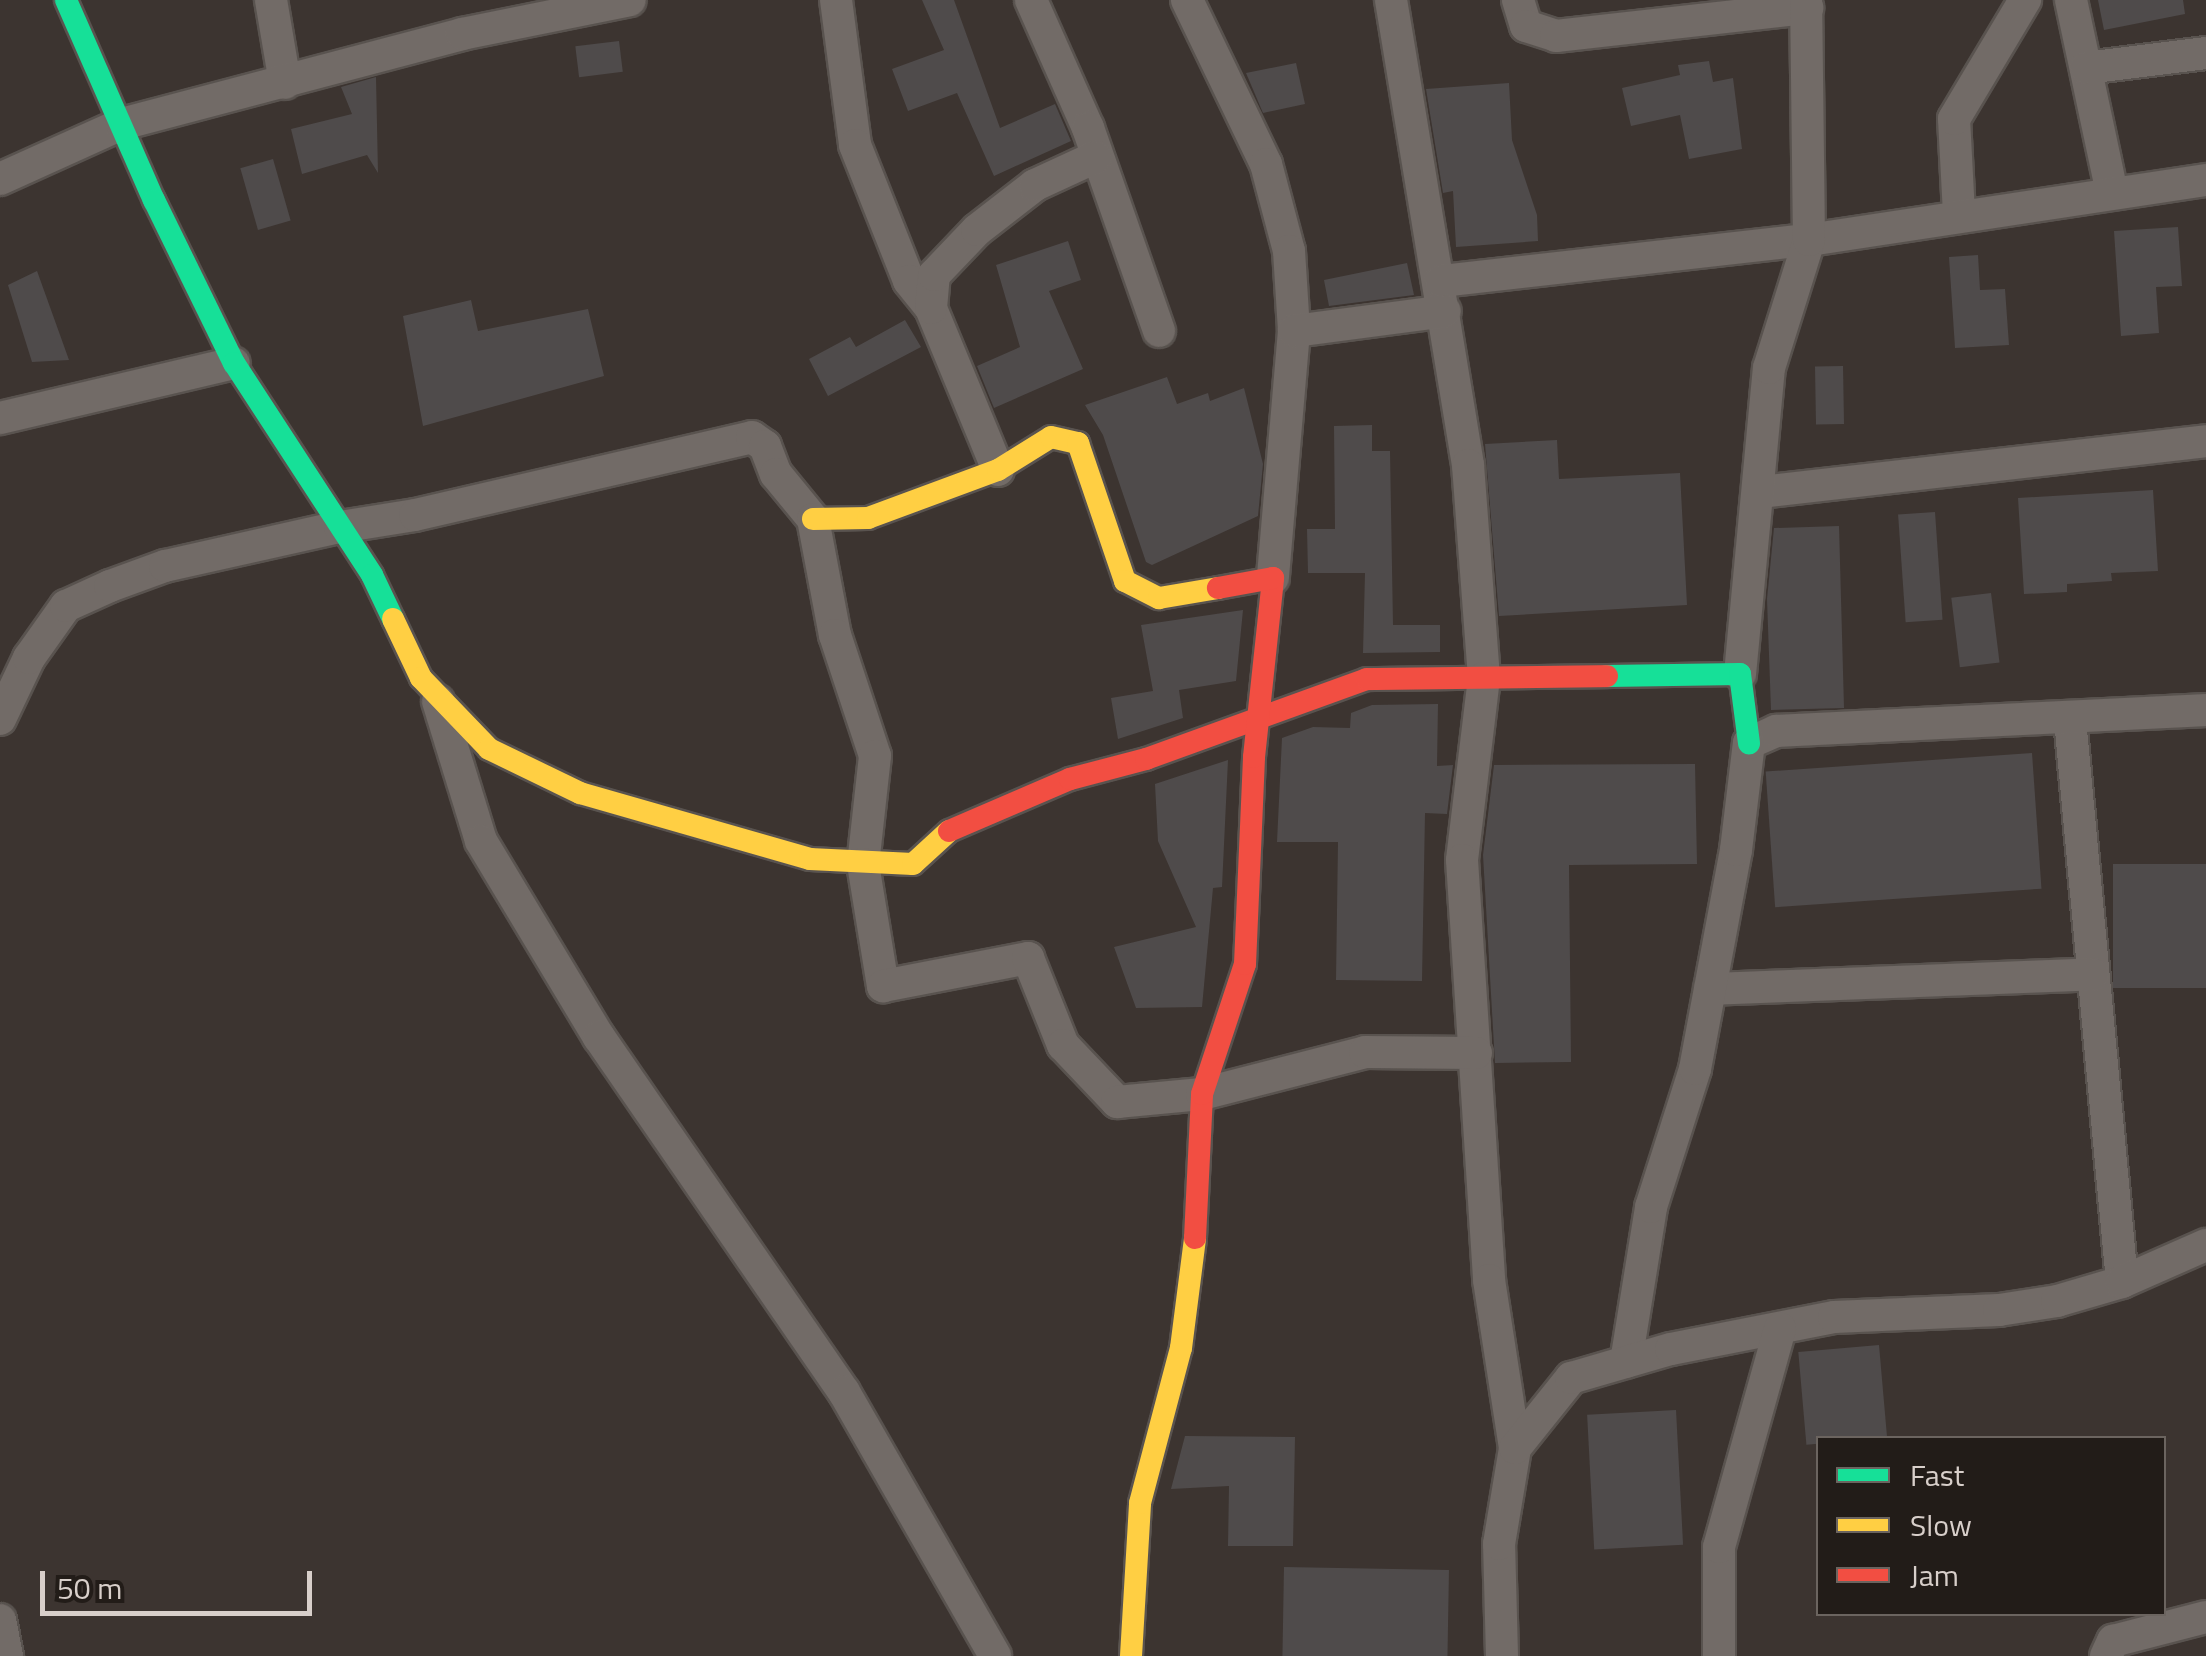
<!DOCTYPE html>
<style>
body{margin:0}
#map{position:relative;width:2206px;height:1656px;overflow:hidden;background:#3c3430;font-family:"Titillium Web",sans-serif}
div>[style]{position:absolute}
.building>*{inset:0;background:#4f4b4b;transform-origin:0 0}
.roads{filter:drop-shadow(2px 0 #59534f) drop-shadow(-2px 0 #59534f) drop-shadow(0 2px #59534f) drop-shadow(0 -2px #59534f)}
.street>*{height:32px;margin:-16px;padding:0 16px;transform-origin:16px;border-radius:16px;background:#726b67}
.fast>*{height:22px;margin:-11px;padding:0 11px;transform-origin:11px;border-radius:11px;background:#16e098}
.slow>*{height:22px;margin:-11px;padding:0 11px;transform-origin:11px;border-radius:11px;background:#ffcf43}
.jam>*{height:22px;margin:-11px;padding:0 11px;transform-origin:11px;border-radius:11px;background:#f24e42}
span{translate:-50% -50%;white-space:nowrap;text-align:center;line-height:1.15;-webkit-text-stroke:10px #221c18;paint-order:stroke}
.legend{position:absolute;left:1816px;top:1436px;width:350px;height:180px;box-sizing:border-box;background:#221c18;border:2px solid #6b645f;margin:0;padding:12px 18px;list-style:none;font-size:30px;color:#d8cfca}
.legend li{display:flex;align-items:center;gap:20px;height:50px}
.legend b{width:50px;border:2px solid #6b645f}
.scale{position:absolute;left:40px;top:1571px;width:272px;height:45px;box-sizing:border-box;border:5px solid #d8cfca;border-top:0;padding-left:12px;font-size:30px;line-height:35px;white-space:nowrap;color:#d8cfca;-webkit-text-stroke:8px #221c18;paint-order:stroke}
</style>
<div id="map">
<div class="building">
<div style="clip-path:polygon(922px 0,954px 0,1000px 128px,1055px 104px,1071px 141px,994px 176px,957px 93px,908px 111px,892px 69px,944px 50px)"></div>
<div style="clip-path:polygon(2098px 0,2183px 0,2185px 14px,2104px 30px)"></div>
<div style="left:619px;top:41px;width:31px;height:44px;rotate:83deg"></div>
<div style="clip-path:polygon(1709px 61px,1713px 82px,1733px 78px,1742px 149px,1689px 159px,1680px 115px,1631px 126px,1622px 88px,1680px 75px,1678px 65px)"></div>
<div style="clip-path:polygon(1296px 63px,1305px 104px,1263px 113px,1246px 73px)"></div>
<div style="clip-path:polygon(376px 77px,378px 173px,367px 155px,302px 174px,291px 129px,352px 114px,341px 87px)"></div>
<div style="clip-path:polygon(1509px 83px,1512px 140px,1537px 215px,1538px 241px,1456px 247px,1453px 191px,1443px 193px,1426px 89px)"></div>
<div style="left:273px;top:159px;width:64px;height:34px;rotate:74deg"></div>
<div style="clip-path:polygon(2178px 227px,2182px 286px,2156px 287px,2159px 333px,2121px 336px,2114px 231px)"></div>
<div style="clip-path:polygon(1068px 241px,1081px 280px,1049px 291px,1083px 369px,994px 408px,977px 366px,1020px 347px,996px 265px)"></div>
<div style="clip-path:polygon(1978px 255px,1980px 290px,2005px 289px,2009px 345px,1955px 348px,1949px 257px)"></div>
<div style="clip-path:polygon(1407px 263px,1414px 295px,1329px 306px,1324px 280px)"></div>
<div style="clip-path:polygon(37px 271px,69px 360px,32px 362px,8px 285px)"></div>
<div style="clip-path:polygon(471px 300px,478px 331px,588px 309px,604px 376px,423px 426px,403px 316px)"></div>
<div style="clip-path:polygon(905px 320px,921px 347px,828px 396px,809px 359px,850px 337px,856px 347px)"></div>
<div style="left:1843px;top:366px;width:58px;height:28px;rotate:89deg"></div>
<div style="clip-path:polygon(1167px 377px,1177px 404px,1208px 393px,1210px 401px,1244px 388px,1263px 464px,1258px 516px,1152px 565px,1146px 562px,1103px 435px,1085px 405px)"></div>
<div style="clip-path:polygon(1372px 425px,1372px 451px,1390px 451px,1393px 625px,1440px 625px,1440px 652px,1363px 653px,1365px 573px,1308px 573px,1307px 529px,1335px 529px,1334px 426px)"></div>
<div style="clip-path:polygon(1557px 440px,1559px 479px,1680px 473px,1687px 605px,1499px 616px,1485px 444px)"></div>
<div style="clip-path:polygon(2153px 490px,2158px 571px,2111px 573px,2112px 581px,2067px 584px,2067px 592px,2024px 594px,2018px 498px)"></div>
<div style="left:1935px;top:512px;width:108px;height:37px;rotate:86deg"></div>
<div style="clip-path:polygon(1839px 526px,1844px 708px,1771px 710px,1767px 599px,1774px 528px)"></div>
<div style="left:1991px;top:593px;width:70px;height:40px;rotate:83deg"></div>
<div style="clip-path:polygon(1243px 610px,1236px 681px,1179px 690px,1183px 718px,1118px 739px,1111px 698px,1153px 691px,1141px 625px)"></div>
<div style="clip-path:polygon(1438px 704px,1437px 766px,1453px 765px,1447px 814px,1425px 813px,1422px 981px,1336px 980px,1338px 842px,1277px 842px,1282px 738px,1313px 727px,1350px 728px,1351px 713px,1372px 705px)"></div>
<div style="left:2032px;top:753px;width:136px;height:267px;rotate:86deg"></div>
<div style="clip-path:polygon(1228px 760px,1222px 887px,1213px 888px,1202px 1007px,1136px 1008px,1114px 947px,1196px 927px,1158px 841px,1155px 784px)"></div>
<div style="clip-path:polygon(1695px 764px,1697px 864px,1569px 865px,1571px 1062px,1495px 1063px,1483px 855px,1494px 765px)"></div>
<div style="left:2206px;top:864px;width:124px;height:93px;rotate:90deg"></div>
<div style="left:1879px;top:1345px;width:93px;height:81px;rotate:85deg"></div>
<div style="left:1676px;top:1410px;width:135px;height:89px;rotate:87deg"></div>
<div style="clip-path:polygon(1185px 1436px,1295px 1437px,1293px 1546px,1228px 1546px,1229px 1486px,1171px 1489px)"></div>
<div style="left:1284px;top:1567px;width:165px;height:89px;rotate:1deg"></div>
</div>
<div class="roads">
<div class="street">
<div style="left:271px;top:0;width:84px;rotate:80.4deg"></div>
<div style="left:836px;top:0;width:146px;rotate:82.5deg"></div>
<div style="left:855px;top:145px;width:146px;rotate:68.3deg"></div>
<div style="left:909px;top:281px;width:35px;rotate:51deg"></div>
<div style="left:1031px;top:0;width:140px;rotate:66deg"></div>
<div style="left:1088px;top:128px;width:215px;rotate:70.7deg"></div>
<div style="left:1187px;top:0;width:182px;rotate:64.3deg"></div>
<div style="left:1266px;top:164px;width:90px;rotate:75.2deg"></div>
<div style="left:1289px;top:251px;width:80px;rotate:86.4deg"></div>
<div style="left:1294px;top:331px;width:248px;rotate:94.9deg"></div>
<div style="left:1391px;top:0;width:471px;rotate:80.6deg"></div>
<div style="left:1468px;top:465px;width:214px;rotate:85.7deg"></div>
<div style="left:1484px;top:678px;width:183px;rotate:96.9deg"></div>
<div style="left:1462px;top:860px;width:421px;rotate:86.3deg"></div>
<div style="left:1489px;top:1280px;width:170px;rotate:81.2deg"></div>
<div style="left:1518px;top:0;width:27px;rotate:73deg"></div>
<div style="left:1526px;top:26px;width:32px;rotate:18deg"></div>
<div style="left:1556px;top:36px;width:253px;rotate:-6.4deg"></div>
<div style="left:2071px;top:0;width:197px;rotate:78deg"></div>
<div style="left:2086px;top:68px;width:121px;rotate:-7.1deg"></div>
<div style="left:0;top:179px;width:134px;rotate:-24.3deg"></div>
<div style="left:122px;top:124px;width:352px;rotate:-14.8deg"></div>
<div style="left:462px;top:34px;width:171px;rotate:-11.4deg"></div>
<div style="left:1959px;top:214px;width:95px;rotate:-93deg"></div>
<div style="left:1954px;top:119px;width:139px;rotate:-59.2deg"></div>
<div style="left:1441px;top:281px;width:370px;rotate:-6.4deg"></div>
<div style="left:1809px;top:240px;width:402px;rotate:-8.6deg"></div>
<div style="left:1294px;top:331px;width:152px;rotate:-7.5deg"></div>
<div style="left:0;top:418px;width:240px;rotate:-13.2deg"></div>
<div style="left:998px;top:470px;width:175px;rotate:-112.5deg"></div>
<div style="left:931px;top:308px;width:33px;rotate:-85deg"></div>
<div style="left:934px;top:275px;width:62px;rotate:-46.3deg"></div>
<div style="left:977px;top:230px;width:73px;rotate:-37.8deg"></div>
<div style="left:1035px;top:185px;width:67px;rotate:-24.7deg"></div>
<div style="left:1760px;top:492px;width:449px;rotate:-6.5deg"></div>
<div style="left:1740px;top:674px;width:307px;rotate:-84.6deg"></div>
<div style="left:1769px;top:368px;width:134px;rotate:-72.6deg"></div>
<div style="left:1809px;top:240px;width:240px;rotate:-90.7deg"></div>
<div style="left:438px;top:701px;width:146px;rotate:72.9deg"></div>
<div style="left:481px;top:841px;width:229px;rotate:59deg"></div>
<div style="left:599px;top:1037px;width:431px;rotate:55.4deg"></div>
<div style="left:844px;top:1392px;width:304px;rotate:60.2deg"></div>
<div style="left:0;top:719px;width:68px;rotate:-64.6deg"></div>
<div style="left:29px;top:658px;width:64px;rotate:-54.6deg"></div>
<div style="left:66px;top:606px;width:48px;rotate:-24.4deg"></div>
<div style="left:110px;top:586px;width:59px;rotate:-20deg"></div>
<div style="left:165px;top:566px;width:179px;rotate:-12.6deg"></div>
<div style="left:340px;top:527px;width:76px;rotate:-9.1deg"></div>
<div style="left:415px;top:515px;width:346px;rotate:-13deg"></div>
<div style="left:752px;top:437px;width:16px;rotate:35deg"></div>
<div style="left:765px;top:446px;width:30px;rotate:69deg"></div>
<div style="left:776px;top:474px;width:58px;rotate:50.6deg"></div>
<div style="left:813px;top:519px;width:118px;rotate:79.3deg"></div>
<div style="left:835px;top:635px;width:127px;rotate:71.7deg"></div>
<div style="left:875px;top:756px;width:109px;rotate:96.3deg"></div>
<div style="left:863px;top:864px;width:124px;rotate:80.7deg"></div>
<div style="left:883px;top:986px;width:148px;rotate:-10.9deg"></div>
<div style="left:1028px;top:958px;width:94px;rotate:68.1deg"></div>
<div style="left:1063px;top:1045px;width:79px;rotate:46.5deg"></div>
<div style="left:1117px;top:1102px;width:85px;rotate:-5.4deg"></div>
<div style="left:1202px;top:1094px;width:168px;rotate:-14.4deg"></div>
<div style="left:1365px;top:1052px;width:111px;rotate:0.5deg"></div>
<div style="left:2070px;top:719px;width:565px;rotate:84.72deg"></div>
<div style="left:1710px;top:989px;width:383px;rotate:-2.2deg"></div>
<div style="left:1626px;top:1362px;width:157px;rotate:-80.8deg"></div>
<div style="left:1651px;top:1207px;width:145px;rotate:-72.3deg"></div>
<div style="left:1695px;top:1069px;width:223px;rotate:-79.4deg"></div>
<div style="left:1736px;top:850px;width:108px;rotate:-83.1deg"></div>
<div style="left:1749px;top:743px;width:30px;rotate:-24deg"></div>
<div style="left:1776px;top:731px;width:431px;rotate:-2.8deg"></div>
<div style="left:0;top:1620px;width:37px;rotate:79deg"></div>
<div style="left:1502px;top:1656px;width:112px;rotate:-91.5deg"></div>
<div style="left:1499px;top:1544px;width:97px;rotate:-80.5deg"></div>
<div style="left:1515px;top:1448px;width:90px;rotate:-51.3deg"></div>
<div style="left:1571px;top:1378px;width:104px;rotate:-16.2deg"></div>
<div style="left:1671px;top:1349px;width:166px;rotate:-11.1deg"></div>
<div style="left:1834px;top:1317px;width:165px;rotate:-2.4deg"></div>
<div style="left:1999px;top:1310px;width:59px;rotate:-8.8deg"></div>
<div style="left:2057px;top:1301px;width:68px;rotate:-16.3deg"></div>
<div style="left:2122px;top:1282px;width:92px;rotate:-23.8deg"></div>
<div style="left:1719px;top:1656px;width:109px;rotate:-90deg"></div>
<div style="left:1719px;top:1547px;width:227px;rotate:-74.4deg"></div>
<div style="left:2106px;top:1656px;width:17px;rotate:-65deg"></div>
<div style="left:2113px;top:1641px;width:96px;rotate:-14.5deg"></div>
</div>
<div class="fast">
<div style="left:66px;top:0;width:219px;rotate:66.3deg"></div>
<div style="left:154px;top:200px;width:182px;rotate:63.9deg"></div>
<div style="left:234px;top:363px;width:253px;rotate:56.9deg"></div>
<div style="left:372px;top:575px;width:49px;rotate:64.5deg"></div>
<div style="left:1607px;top:676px;width:133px;rotate:-0.9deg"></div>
<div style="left:1740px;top:674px;width:70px;rotate:82.6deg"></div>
</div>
<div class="slow">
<div style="left:813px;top:519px;width:55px;rotate:-1deg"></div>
<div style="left:868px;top:518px;width:139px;rotate:-20.3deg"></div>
<div style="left:998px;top:470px;width:62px;rotate:-31.9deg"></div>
<div style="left:1051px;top:437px;width:28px;rotate:13deg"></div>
<div style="left:1078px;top:443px;width:146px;rotate:71.2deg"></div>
<div style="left:1125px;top:581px;width:38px;rotate:27deg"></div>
<div style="left:1159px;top:598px;width:60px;rotate:-9.6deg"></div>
<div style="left:393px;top:619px;width:65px;rotate:64.6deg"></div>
<div style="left:421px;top:678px;width:98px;rotate:46.2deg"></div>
<div style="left:489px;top:749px;width:101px;rotate:25.8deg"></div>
<div style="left:580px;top:793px;width:239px;rotate:16deg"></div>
<div style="left:810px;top:859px;width:103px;rotate:2.8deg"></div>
<div style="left:913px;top:864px;width:49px;rotate:-42.5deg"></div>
<div style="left:1131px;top:1656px;width:153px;rotate:-86.6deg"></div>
<div style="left:1140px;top:1503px;width:160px;rotate:-75.2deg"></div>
<div style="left:1181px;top:1348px;width:111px;rotate:-82.7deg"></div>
</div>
<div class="jam">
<div style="left:949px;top:831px;width:132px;rotate:-23.3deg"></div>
<div style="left:1070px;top:779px;width:79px;rotate:-14.7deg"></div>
<div style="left:1146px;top:759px;width:235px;rotate:-19.9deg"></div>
<div style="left:1367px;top:679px;width:240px;rotate:-0.7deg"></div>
<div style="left:1195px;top:1238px;width:144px;rotate:-87.2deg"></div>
<div style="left:1202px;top:1094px;width:137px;rotate:-71.7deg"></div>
<div style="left:1245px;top:964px;width:207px;rotate:-87.5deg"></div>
<div style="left:1254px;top:757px;width:180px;rotate:-83.9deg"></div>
<div style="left:1273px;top:578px;width:56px;rotate:169.7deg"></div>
</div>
</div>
<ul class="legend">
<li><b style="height:12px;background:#16e098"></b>Fast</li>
<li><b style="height:12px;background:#ffcf43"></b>Slow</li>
<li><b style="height:12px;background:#f24e42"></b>Jam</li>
</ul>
<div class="scale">50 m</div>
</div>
